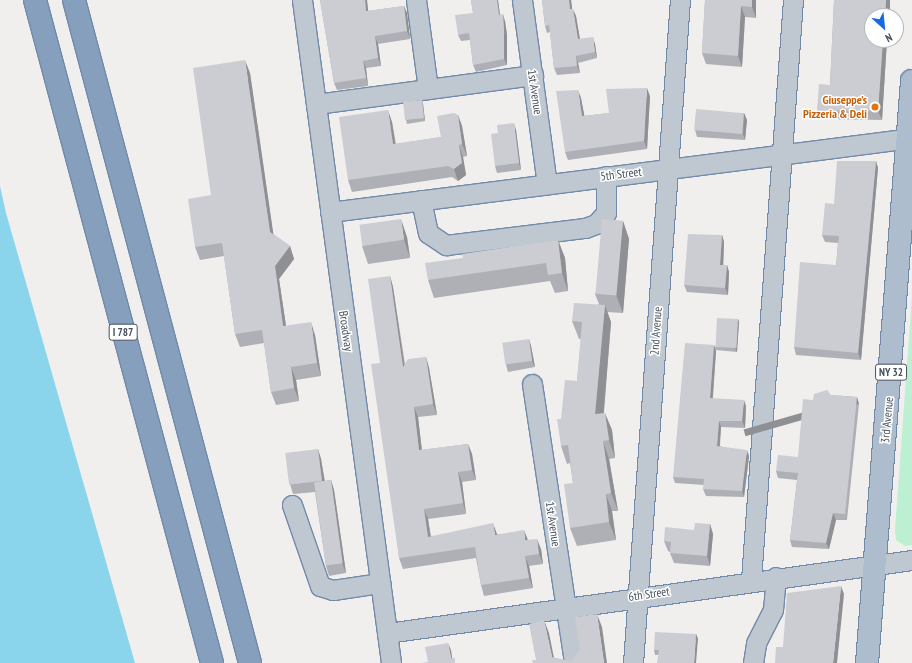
<!DOCTYPE html>
<meta charset="utf-8">
<style>
body{margin:0}
#map{position:relative;width:912px;height:663px;overflow:hidden;background:#f1efee;font-family:"PT Sans Narrow",sans-serif}
div>[style]{position:absolute}
.green>*{inset:0;background:#bdefd2}
.water>*{inset:0;background:#8ad4ec}
.roads{filter:drop-shadow(1px 0 #718aa9) drop-shadow(-1px 0 #718aa9) drop-shadow(0 1px #718aa9) drop-shadow(0 -1px #718aa9)}
.minor>*{height:19px;margin:-9.5px;padding:0 9.5px;transform-origin:9.5px;border-radius:9.5px;background:#bfc8d1}
.major>*{height:22px;margin:-11px;padding:0 11px;transform-origin:11px;border-radius:11px;background:#aebdcd}
.highway>*{height:22px;margin:-11px;padding:0 11px;transform-origin:11px;border-radius:11px;background:#869fbd}
.wall>*{inset:0;background:#afb0b5}
.shaded-wall>*{inset:0;background:#8e9094;transform-origin:0 0}
.building>*{inset:0;background:#cbcdd3;transform-origin:0 0}
.dots>*{width:11px;height:11px;translate:-50% -50%;box-sizing:border-box;border:2px solid #fff;border-radius:50%}
span{translate:-50% -50%;white-space:nowrap;text-align:center;line-height:1.15;-webkit-text-stroke:3px #fff;paint-order:stroke}
.shield-label span{padding:1px 3px;background:#fff;border:1px solid;border-radius:3px;-webkit-text-stroke-width:0}
.shield-label{font-size:11px;color:#47515c;font-weight:700}
.street-label{font-size:12px;color:#47515c}
.food-label{font-size:12px;color:#c56008;font-weight:700}
.right{translate:-100% -50%;text-align:right}
.north{position:absolute;left:864px;top:8px;width:40px;height:40px;box-sizing:border-box;background:#fff;border:1px solid #b5b9be;border-radius:50%;rotate:153deg;font-size:11px;font-weight:700;line-height:16px;text-align:center;color:#47515c}
.north::after{content:'';display:block;margin:auto;width:14px;height:18px;background:#1969e0;clip-path:polygon(50% 0,100% 100%,50% 72%,0 100%)}
</style>
<div id="map">
<div class="green">
<div style="clip-path:polygon(912px 296px,912px 545px,905px 546px,896px 540px,895px 530px)"></div>
</div>
<div class="water">
<div style="clip-path:polygon(0 186px,6px 213px,135px 663px,0 663px)"></div>
</div>
<div class="roads">
<div class="minor">
<div style="left:302px;top:0;width:669px;rotate:82.35deg"></div>
<div style="left:416px;top:0;width:90px;rotate:82.3deg"></div>
<div style="left:522px;top:0;width:186px;rotate:82.3deg"></div>
<div style="left:316px;top:104px;width:219px;rotate:-7.6deg"></div>
<div style="left:421px;top:200px;width:34px;rotate:78deg"></div>
<div style="left:428px;top:233px;width:22px;rotate:34deg"></div>
<div style="left:446px;top:245px;width:140px;rotate:-7deg"></div>
<div style="left:585px;top:228px;width:12px;rotate:-20deg"></div>
<div style="left:596px;top:224px;width:15px;rotate:-48deg"></div>
<div style="left:606px;top:213px;width:37px;rotate:-90deg"></div>
<div style="left:330px;top:212px;width:587px;rotate:-7.25deg"></div>
<div style="left:532px;top:384px;width:282px;rotate:81.4deg"></div>
<div style="left:292px;top:505px;width:86px;rotate:70.9deg"></div>
<div style="left:320px;top:586px;width:14px;rotate:17deg"></div>
<div style="left:333px;top:590px;width:48px;rotate:-8.5deg"></div>
<div style="left:751px;top:580px;width:582px;rotate:-85.86deg"></div>
<div style="left:387px;top:633px;width:530px;rotate:-7.92deg"></div>
<div style="left:633px;top:663px;width:665px;rotate:-85.95deg"></div>
<div style="left:753px;top:663px;width:20px;rotate:-81deg"></div>
<div style="left:756px;top:643px;width:37px;rotate:-63deg"></div>
<div style="left:773px;top:610px;width:33px;rotate:-85deg"></div>
</div>
<div class="major">
<div style="left:867px;top:663px;width:584px;rotate:-85.58deg"></div>
</div>
<div class="highway">
<div style="left:35px;top:0;width:686px;rotate:75.05deg"></div>
<div style="left:74px;top:0;width:686px;rotate:75.13deg"></div>
</div>
</div>
<div class="wall">
<div style="clip-path:polygon(320px 0,367px 0,368px 11px,404px 6px,407px 13px,410px 39px,378px 44px,381px 66px,366px 68px,368px 86px,337px 90px,334px 83px)"></div>
<div style="clip-path:polygon(471px 0,498px 0,500px 15px,505px 21px,507px 35px,507px 65px,476px 72px,473px 65px,470px 40px,461px 41px,458px 35px,473px 13px)"></div>
<div style="clip-path:polygon(542px 0,571px 0,572px 9px,576px 16px,580px 39px,595px 44px,597px 58px,578px 63px,580px 73px,557px 75px,554px 68px,550px 32px,547px 33px,545px 26px)"></div>
<div style="clip-path:polygon(705px 0,756px 0,756px 18px,745px 17px,742px 67px,706px 64px,702px 53px)"></div>
<div style="clip-path:polygon(834px 0,890px 0,889px 16px,872px 16px,872px 40px,887px 40px,882px 120px,820px 119px,817px 110px,830px 85px)"></div>
<div style="clip-path:polygon(250px 73px,273px 234px,290px 246px,294px 259px,279px 279px,286px 326px,315px 335px,321px 376px,296px 380px,299px 401px,276px 405px,271px 392px,264px 343px,240px 347px,235px 334px,224px 256px,200px 260px,195px 247px)"></div>
<div style="clip-path:polygon(650px 96px,647px 149px,568px 160px,565px 152px,581px 98px,584px 116px,609px 113px)"></div>
<div style="clip-path:polygon(422px 100px,423px 104px,425px 121px,407px 124px,406px 120px)"></div>
<div style="clip-path:polygon(744px 113px,747px 120px,745px 140px,697px 137px,695px 130px)"></div>
<div style="clip-path:polygon(458px 115px,462px 126px,467px 156px,463px 157px,466px 175px,458px 181px,452px 177px,352px 192px,348px 180px,392px 122px,396px 144px,441px 137px)"></div>
<div style="clip-path:polygon(516px 130px,521px 170px,497px 173px,495px 166px,498px 133px)"></div>
<div style="clip-path:polygon(876px 161px,878px 168px,861px 360px,796px 355px,794px 347px,836px 265px,838px 243px,825px 242px,822px 235px,834px 204px)"></div>
<div style="clip-path:polygon(623px 221px,629px 239px,623px 313px,607px 312px,611px 322px,604px 413px,612px 430px,615px 458px,609px 459px,618px 511px,612px 511px,616px 540px,577px 546px,570px 528px,573px 483px,570px 463px,567px 464px,561px 446px,561px 419px,577px 381px,581px 339px,579px 339px,572px 321px,599px 304px,595px 294px)"></div>
<div style="clip-path:polygon(722px 235px,724px 242px,723px 265px,727px 265px,729px 272px,728px 295px,687px 292px,684px 285px)"></div>
<div style="clip-path:polygon(407px 237px,410px 258px,368px 264px,362px 246px)"></div>
<div style="clip-path:polygon(558px 240px,565px 258px,568px 291px,555px 293px,550px 281px,434px 298px,428px 280px,463px 258px)"></div>
<div style="clip-path:polygon(390px 276px,393px 287px,405px 364px,426px 357px,429px 368px,437px 415px,418px 417px,422px 450px,468px 444px,472px 454px,476px 480px,462px 482px,466px 514px,428px 519px,431px 536px,497px 534px,527px 540px,541px 549px,543px 564px,529px 566px,533px 588px,484px 596px,481px 585px,476px 558px,403px 569px,399px 558px,380px 363px)"></div>
<div style="clip-path:polygon(738px 319px,739px 322px,737px 352px,716px 350px,715px 347px)"></div>
<div style="clip-path:polygon(529px 339px,531px 346px,535px 367px,508px 372px,506px 365px)"></div>
<div style="clip-path:polygon(714px 345px,716px 351px,713px 399px,746px 406px,745px 428px,721px 427px,720px 446px,749px 456px,744px 497px,706px 496px,703px 489px,704px 485px,675px 483px,673px 477px)"></div>
<div style="clip-path:polygon(831px 395px,857px 397px,859px 404px,847px 520px,836px 520px,829px 549px,792px 547px,790px 540px,797px 480px,778px 478px,776px 471px,798px 457px)"></div>
<div style="clip-path:polygon(318px 449px,321px 459px,325px 481px,331px 480px,334px 490px,346px 573px,329px 576px,326px 566px,315px 492px,293px 494px,290px 484px)"></div>
<div style="clip-path:polygon(710px 524px,713px 534px,710px 566px,674px 563px,670px 553px,670px 552px,668px 551px,664px 541px)"></div>
<div style="clip-path:polygon(696px 634px,698px 639px,658px 655px,655px 655px,654px 650px)"></div>
</div>
<div class="shaded-wall">
<div style="clip-path:polygon(365px 0,367px 0,369px 19px,366px 11px)"></div>
<div style="clip-path:polygon(497px 0,498px 0,501px 22px,499px 15px)"></div>
<div style="clip-path:polygon(569px 0,571px 0,573px 16px,570px 9px)"></div>
<div style="clip-path:polygon(752px 0,756px 0,756px 18px,752px 7px)"></div>
<div style="left:886px;top:0;width:4px;height:16px"></div>
<div style="clip-path:polygon(404px 6px,407px 13px,410px 39px,407px 31px)"></div>
<div style="clip-path:polygon(741px 6px,745px 17px,742px 67px,738px 56px)"></div>
<div style="clip-path:polygon(573px 9px,576px 16px,581px 46px,578px 39px)"></div>
<div style="clip-path:polygon(503px 14px,505px 21px,507px 35px,507px 65px,504px 59px)"></div>
<div style="clip-path:polygon(375px 36px,378px 44px,381px 66px,378px 58px)"></div>
<div style="clip-path:polygon(593px 37px,595px 44px,597px 58px,595px 52px)"></div>
<div style="clip-path:polygon(883px 40px,887px 40px,882px 120px,878px 111px)"></div>
<div style="clip-path:polygon(576px 56px,578px 63px,580px 73px,577px 66px)"></div>
<div style="clip-path:polygon(245px 60px,250px 73px,275px 245px,270px 232px)"></div>
<div style="clip-path:polygon(363px 61px,366px 68px,368px 86px,366px 78px)"></div>
<div style="clip-path:polygon(647px 88px,650px 96px,647px 149px,644px 141px)"></div>
<div style="clip-path:polygon(578px 90px,581px 98px,586px 124px,582px 116px)"></div>
<div style="clip-path:polygon(422px 100px,423px 104px,425px 121px,424px 118px)"></div>
<div style="clip-path:polygon(388px 110px,392px 122px,397px 156px,393px 144px)"></div>
<div style="clip-path:polygon(744px 113px,747px 120px,745px 140px,743px 134px)"></div>
<div style="clip-path:polygon(458px 115px,462px 126px,467px 156px,462px 144px)"></div>
<div style="clip-path:polygon(514px 123px,516px 130px,521px 170px,519px 163px)"></div>
<div style="clip-path:polygon(459px 145px,463px 157px,466px 175px,458px 181px,454px 169px)"></div>
<div style="clip-path:polygon(876px 161px,878px 168px,861px 360px,858px 353px)"></div>
<div style="clip-path:polygon(401px 219px,407px 237px,410px 258px,404px 240px)"></div>
<div style="clip-path:polygon(623px 221px,629px 239px,623px 313px,616px 295px)"></div>
<div style="clip-path:polygon(722px 235px,724px 242px,723px 272px,720px 265px)"></div>
<div style="clip-path:polygon(558px 240px,565px 258px,568px 291px,562px 273px)"></div>
<div style="clip-path:polygon(290px 246px,294px 259px,279px 279px,288px 339px,283px 326px,275px 266px)"></div>
<div style="clip-path:polygon(727px 265px,729px 272px,728px 295px,725px 288px)"></div>
<div style="clip-path:polygon(390px 276px,393px 287px,406px 377px,403px 367px)"></div>
<div style="clip-path:polygon(605px 305px,611px 322px,602px 432px,595px 414px)"></div>
<div style="clip-path:polygon(738px 319px,739px 322px,737px 352px,735px 348px)"></div>
<div style="clip-path:polygon(311px 322px,315px 335px,321px 376px,317px 363px)"></div>
<div style="clip-path:polygon(529px 339px,531px 346px,535px 367px,532px 361px)"></div>
<div style="clip-path:polygon(714px 345px,716px 351px,712px 405px,710px 398px)"></div>
<div style="clip-path:polygon(426px 357px,429px 368px,437px 415px,433px 404px)"></div>
<div style="clip-path:polygon(291px 367px,296px 380px,299px 401px,294px 388px)"></div>
<div style="left:857px;top:397px;width:7px;height:118px;rotate:74deg"></div>
<div style="clip-path:polygon(744px 400px,746px 406px,745px 428px,742px 421px)"></div>
<div style="clip-path:polygon(414px 407px,418px 417px,423px 461px,419px 450px)"></div>
<div style="clip-path:polygon(605px 413px,612px 430px,615px 458px,609px 440px)"></div>
<div style="clip-path:polygon(719px 421px,721px 427px,719px 452px,717px 446px)"></div>
<div style="clip-path:polygon(603px 441px,609px 459px,618px 511px,611px 493px)"></div>
<div style="clip-path:polygon(468px 444px,472px 454px,476px 480px,472px 470px)"></div>
<div style="clip-path:polygon(318px 449px,321px 459px,326px 491px,322px 481px)"></div>
<div style="clip-path:polygon(747px 450px,749px 456px,744px 497px,742px 491px)"></div>
<div style="clip-path:polygon(458px 472px,462px 482px,466px 514px,463px 503px)"></div>
<div style="clip-path:polygon(331px 480px,334px 490px,346px 573px,342px 563px)"></div>
<div style="clip-path:polygon(606px 494px,612px 511px,616px 540px,609px 522px)"></div>
<div style="clip-path:polygon(424px 509px,428px 519px,432px 547px,428px 537px)"></div>
<div style="clip-path:polygon(833px 513px,836px 520px,829px 549px,826px 543px)"></div>
<div style="clip-path:polygon(493px 523px,497px 534px,499px 545px,495px 535px)"></div>
<div style="clip-path:polygon(710px 524px,713px 534px,710px 566px,707px 556px)"></div>
<div style="clip-path:polygon(524px 530px,528px 540px,525px 540px)"></div>
<div style="clip-path:polygon(537px 539px,541px 549px,543px 564px,539px 554px)"></div>
<div style="clip-path:polygon(525px 556px,529px 566px,533px 588px,529px 578px)"></div>
<div style="clip-path:polygon(841px 586px,844px 594px,837px 663px,833px 663px)"></div>
<div style="clip-path:polygon(597px 614px,602px 627px,607px 663px,604px 663px)"></div>
<div style="clip-path:polygon(544px 620px,549px 633px,555px 663px,552px 657px)"></div>
<div style="clip-path:polygon(696px 634px,698px 639px,696px 663px,694px 663px)"></div>
<div style="clip-path:polygon(448px 643px,451px 650px,453px 663px,451px 658px)"></div>
</div>
<div class="building">
<div style="clip-path:polygon(320px 0,365px 0,366px 11px,404px 6px,407px 31px,375px 36px,378px 58px,363px 61px,366px 78px,334px 83px)"></div>
<div style="clip-path:polygon(471px 0,497px 0,499px 15px,503px 14px,504px 28px,504px 59px,473px 65px,469px 33px,458px 35px,455px 15px,473px 13px)"></div>
<div style="clip-path:polygon(542px 0,569px 0,570px 9px,573px 9px,578px 39px,593px 37px,595px 52px,576px 56px,577px 66px,554px 68px,549px 25px,545px 26px)"></div>
<div style="clip-path:polygon(705px 0,752px 0,752px 7px,741px 6px,738px 56px,702px 53px)"></div>
<div style="clip-path:polygon(834px 0,886px 0,885px 16px,872px 16px,872px 40px,883px 40px,878px 111px,817px 110px,819px 84px,830px 85px)"></div>
<div style="clip-path:polygon(245px 60px,270px 232px,290px 246px,275px 266px,283px 326px,311px 322px,317px 363px,291px 367px,294px 388px,271px 392px,262px 330px,235px 334px,222px 243px,195px 247px,188px 199px,211px 195px,193px 68px)"></div>
<div style="clip-path:polygon(647px 88px,644px 141px,565px 152px,556px 91px,578px 90px,582px 116px,609px 113px,606px 89px)"></div>
<div style="left:422px;top:100px;width:18px;height:19px;rotate:84deg"></div>
<div style="left:696px;top:109px;width:48px;height:21px;rotate:5deg"></div>
<div style="clip-path:polygon(388px 110px,393px 144px,441px 137px,437px 116px,454px 113px,458px 115px,462px 144px,459px 145px,462px 163px,454px 169px,448px 166px,348px 180px,339px 117px)"></div>
<div style="clip-path:polygon(514px 123px,519px 163px,495px 166px,491px 134px,498px 133px,497px 125px)"></div>
<div style="clip-path:polygon(837px 161px,876px 161px,858px 353px,794px 347px,800px 262px,836px 265px,839px 236px,822px 235px,825px 203px,834px 204px)"></div>
<div style="left:401px;top:219px;width:21px;height:42px;rotate:82deg"></div>
<div style="left:602px;top:219px;width:21px;height:75px;rotate:5deg"></div>
<div style="clip-path:polygon(688px 234px,722px 235px,720px 265px,727px 265px,725px 288px,684px 285px)"></div>
<div style="clip-path:polygon(558px 240px,562px 273px,548px 275px,546px 263px,428px 280px,425px 263px,463px 258px,462px 254px)"></div>
<div style="clip-path:polygon(390px 276px,403px 367px,408px 359px,426px 357px,433px 404px,414px 407px,419px 450px,468px 444px,472px 470px,458px 472px,463px 503px,424px 509px,428px 537px,493px 523px,495px 535px,524px 530px,525px 540px,537px 539px,539px 554px,525px 556px,529px 578px,481px 585px,475px 547px,399px 558px,371px 364px,380px 363px,368px 279px)"></div>
<div style="clip-path:polygon(574px 303px,605px 305px,595px 414px,605px 413px,609px 440px,603px 441px,611px 493px,606px 494px,609px 522px,570px 528px,564px 484px,573px 483px,568px 445px,561px 446px,557px 419px,561px 419px,565px 380px,577px 381px,582px 322px,572px 321px)"></div>
<div style="left:717px;top:318px;width:21px;height:29px;rotate:3deg"></div>
<div style="left:529px;top:339px;width:22px;height:27px;rotate:82deg"></div>
<div style="clip-path:polygon(685px 343px,714px 345px,710px 398px,744px 400px,742px 421px,719px 421px,717px 446px,747px 450px,742px 491px,703px 489px,704px 479px,673px 477px)"></div>
<div style="clip-path:polygon(827px 390px,831px 395px,857px 397px,845px 514px,833px 513px,826px 543px,790px 540px,798px 473px,776px 471px,778px 455px,798px 457px,803px 399px,813px 400px,814px 394px)"></div>
<div style="left:318px;top:449px;width:32px;height:33px;rotate:83deg"></div>
<div style="left:331px;top:480px;width:84px;height:17px;rotate:82deg"></div>
<div style="clip-path:polygon(695px 523px,710px 524px,707px 556px,670px 553px,671px 542px,664px 541px,665px 527px,694px 530px)"></div>
<div style="clip-path:polygon(841px 586px,833px 663px,775px 663px,776px 647px,783px 647px,787px 593px)"></div>
<div style="clip-path:polygon(597px 614px,604px 663px,533px 663px,532px 660px,536px 660px,529px 624px,544px 620px,552px 657px,571px 661px,580px 649px,575px 617px)"></div>
<div style="clip-path:polygon(655px 632px,696px 634px,694px 663px,657px 663px,659px 650px,654px 650px)"></div>
<div style="clip-path:polygon(448px 643px,451px 658px,455px 658px,455px 663px,421px 663px,428px 662px,425px 647px)"></div>
</div>
<div class="dots">
<div style="left:875px;top:107px;background:#e8710a"></div>
</div>
<div class="shield-label">
<span style="left:123px;top:332px">I 787</span>
<span style="left:891px;top:372px">NY 32</span>
</div>
<div class="street-label">
<span style="left:535px;top:92px;rotate:82deg">1st Avenue</span>
<span style="left:621px;top:174px;rotate:-7deg">5th Street</span>
<span style="left:346px;top:331px;rotate:82deg">Broadway</span>
<span style="left:656px;top:331px;rotate:-86deg">2nd Avenue</span>
<span style="left:887px;top:420px;rotate:-85deg">3rd Avenue</span>
<span style="left:553px;top:524px;rotate:82deg">1st Avenue</span>
<span style="left:649px;top:594px;rotate:-8deg">6th Street</span>
</div>
<div class="food-label">
<span class="right" style="left:867px;top:107px">Giuseppe’s<br>Pizzeria &amp; Deli</span>
</div>
<div class="north">N</div>
</div>
